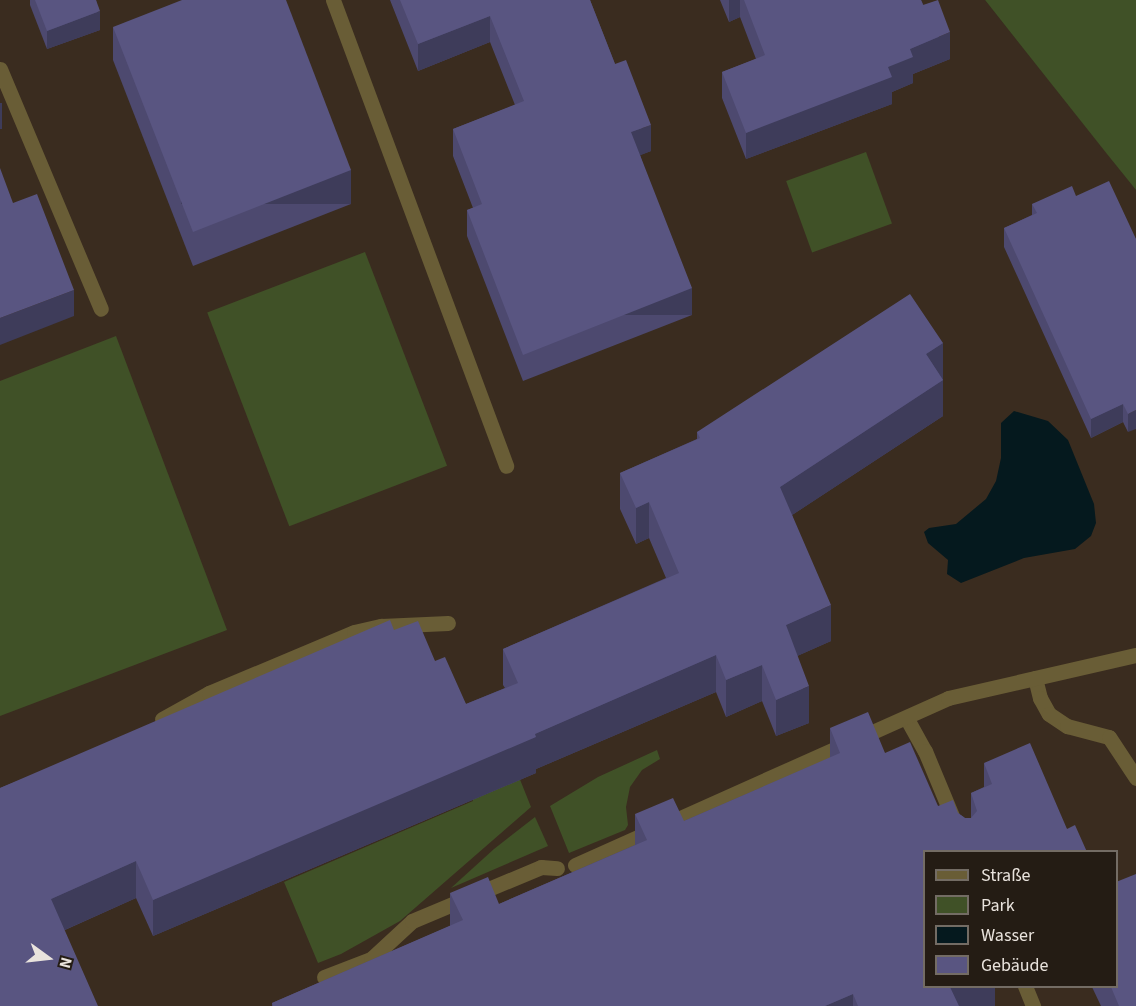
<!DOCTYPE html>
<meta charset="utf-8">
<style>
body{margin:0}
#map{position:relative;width:1136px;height:1006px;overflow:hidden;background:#2e251d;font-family:"Source Sans 3",sans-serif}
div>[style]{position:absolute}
.built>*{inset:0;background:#3a2c1f}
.green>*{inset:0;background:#405127;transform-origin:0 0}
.water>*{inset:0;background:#05191e}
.minor>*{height:15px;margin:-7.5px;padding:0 7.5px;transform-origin:7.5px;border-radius:7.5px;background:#695d36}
.wall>*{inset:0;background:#4d496f}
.shaded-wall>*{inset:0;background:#3e3c5a;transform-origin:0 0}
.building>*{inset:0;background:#595581}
span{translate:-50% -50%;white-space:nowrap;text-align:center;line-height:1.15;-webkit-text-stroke:5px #241c14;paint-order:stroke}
.legend{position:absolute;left:923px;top:850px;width:195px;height:138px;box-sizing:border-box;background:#241c14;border:2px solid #736c64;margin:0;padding:8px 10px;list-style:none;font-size:18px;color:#e9e3dd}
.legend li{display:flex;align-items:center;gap:12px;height:30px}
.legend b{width:30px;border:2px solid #736c64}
.north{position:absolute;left:18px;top:928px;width:60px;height:60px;-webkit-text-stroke:4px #241c14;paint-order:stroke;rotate:105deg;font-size:16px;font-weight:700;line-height:24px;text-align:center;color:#e9e3dd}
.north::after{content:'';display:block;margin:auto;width:21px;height:27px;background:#e9e3dd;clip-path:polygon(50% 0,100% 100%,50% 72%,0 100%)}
</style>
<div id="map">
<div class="built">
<div style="clip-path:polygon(evenodd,0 0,985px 0,1136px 190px,1136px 1006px,0 1006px,0 0,924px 852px,1116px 852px,1116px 986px,924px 986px,924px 852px)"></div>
</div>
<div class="green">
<div style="clip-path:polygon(985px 0,1136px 0,1136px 190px,1107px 154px)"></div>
<div style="left:866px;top:152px;width:76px;height:85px;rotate:70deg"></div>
<div style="left:365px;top:252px;width:229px;height:169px;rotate:69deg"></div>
<div style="clip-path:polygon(116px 336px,227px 630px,0 716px,0 381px)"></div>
<div style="clip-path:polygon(657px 750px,660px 759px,642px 770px,630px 787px,626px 807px,628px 825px,625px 830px,569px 853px,550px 806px,598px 777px)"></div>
<div style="clip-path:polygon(457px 764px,519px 777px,531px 807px,400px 921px,341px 954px,318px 963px,284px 882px,473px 801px)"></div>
<div style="clip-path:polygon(535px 817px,548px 846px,451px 888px,494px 849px)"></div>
</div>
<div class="water">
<div style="clip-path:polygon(1014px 411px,1048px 421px,1068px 440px,1094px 504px,1096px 523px,1091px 536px,1075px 549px,1024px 558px,961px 583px,947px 574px,948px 560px,928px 543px,924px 532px,929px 528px,956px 524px,986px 499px,996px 481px,1001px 458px,1001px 423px)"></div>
</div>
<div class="minor">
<div style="left:333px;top:0;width:497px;rotate:69.6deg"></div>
<div style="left:0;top:69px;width:260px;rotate:67.2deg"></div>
<div style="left:1035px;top:678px;width:21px;rotate:76deg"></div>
<div style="left:1040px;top:698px;width:18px;rotate:61deg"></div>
<div style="left:1049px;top:714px;width:22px;rotate:34deg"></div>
<div style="left:1067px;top:726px;width:43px;rotate:14.7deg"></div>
<div style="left:1109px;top:737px;width:49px;rotate:56.6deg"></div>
<div style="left:162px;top:719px;width:54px;rotate:-29deg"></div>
<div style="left:209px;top:693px;width:157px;rotate:-22.8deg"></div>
<div style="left:354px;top:632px;width:28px;rotate:-13deg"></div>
<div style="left:381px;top:626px;width:67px;rotate:-2.6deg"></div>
<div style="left:907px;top:719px;width:37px;rotate:61deg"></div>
<div style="left:925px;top:751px;width:109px;rotate:67.4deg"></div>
<div style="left:575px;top:865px;width:409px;rotate:-24.1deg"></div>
<div style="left:948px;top:698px;width:193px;rotate:-12.9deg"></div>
<div style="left:324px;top:977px;width:50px;rotate:-21deg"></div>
<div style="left:371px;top:959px;width:56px;rotate:-42.8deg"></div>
<div style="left:412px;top:921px;width:140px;rotate:-22.7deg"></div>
<div style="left:541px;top:867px;width:16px;rotate:4deg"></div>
<div style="left:1025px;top:986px;width:22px;rotate:68deg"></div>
</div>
<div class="wall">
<div style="clip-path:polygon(30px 0,96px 0,100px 30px,47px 49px,30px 5px)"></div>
<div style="clip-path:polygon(390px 0,590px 0,615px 64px,651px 151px,640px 155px,692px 315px,523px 381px,467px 236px,467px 210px,473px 208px,453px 156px,453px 129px,515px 105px,490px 42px,418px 71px)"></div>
<div style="clip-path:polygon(720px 0,921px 0,950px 59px,913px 74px,913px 83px,892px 92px,892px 104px,746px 159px,722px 98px,722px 72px,756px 59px,740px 17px,729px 22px)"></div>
<div style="clip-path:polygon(113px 27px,351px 204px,193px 266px,113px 60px)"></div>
<div style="clip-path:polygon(1076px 196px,1136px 239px,1128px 432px,1123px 422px,1091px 438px,1004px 247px,1004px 228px,1032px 215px,1032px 204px)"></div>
<div style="clip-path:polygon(943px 343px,943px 416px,792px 515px,831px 641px,797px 656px,809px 723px,776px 736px,762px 701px,726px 717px,716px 692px,536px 769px,536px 773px,153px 936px,136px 898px,65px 930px,0 788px,394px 630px,435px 661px,466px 704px,505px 688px,503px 685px,503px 649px,666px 578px,649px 538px,636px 544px,620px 509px,620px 473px,697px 439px,697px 432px)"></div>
<div style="clip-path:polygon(830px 728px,885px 753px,938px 806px,958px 813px,965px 818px,971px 818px,971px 793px,984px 787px,984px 763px,1067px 829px,1087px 852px,924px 852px,995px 987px,995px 1006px,272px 1006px,272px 1003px,450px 926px,450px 893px,499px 904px,635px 845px,635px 814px,684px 821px,830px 758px)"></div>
<div style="clip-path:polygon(1092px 987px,1116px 987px,1136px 1006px,1101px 1006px)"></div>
</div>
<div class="shaded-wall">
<div style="clip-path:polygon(729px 0,740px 0,740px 17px,729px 22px)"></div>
<div style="clip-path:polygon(100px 11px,100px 30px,47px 49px,47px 31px)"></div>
<div style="clip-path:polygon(490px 16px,490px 42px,418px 71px,418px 44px)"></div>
<div style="clip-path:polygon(950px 32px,950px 59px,913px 74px,913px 83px,892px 92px,892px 104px,746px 159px,746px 133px,888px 67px,910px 49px)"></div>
<div style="left:2px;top:103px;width:26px;height:2px;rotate:90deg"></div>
<div style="clip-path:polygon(651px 125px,651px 151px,631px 159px,631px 132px)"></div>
<div style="left:351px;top:170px;width:34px;height:170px;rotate:90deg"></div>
<div style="left:692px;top:288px;width:27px;height:182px;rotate:90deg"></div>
<div style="clip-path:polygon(74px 290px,74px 316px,0 345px,0 318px)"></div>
<div style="clip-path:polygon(943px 343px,943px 380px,926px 354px)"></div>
<div style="clip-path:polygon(943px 380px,943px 416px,780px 523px,780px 487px)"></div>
<div style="clip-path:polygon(1123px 404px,1123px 422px,1091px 438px,1091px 419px)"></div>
<div style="clip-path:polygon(1136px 410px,1136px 429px,1128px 432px,1128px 414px)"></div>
<div style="clip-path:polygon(649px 502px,649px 538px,636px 544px,636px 508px)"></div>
<div style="clip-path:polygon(831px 605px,831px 641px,786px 661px,786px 625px)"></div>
<div style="clip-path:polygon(716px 655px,716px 692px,536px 769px,536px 773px,153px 936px,153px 900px)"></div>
<div style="clip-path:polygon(762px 665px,762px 701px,726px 717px,726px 680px)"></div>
<div style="clip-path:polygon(809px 686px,809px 723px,776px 736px,776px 700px)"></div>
<div style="clip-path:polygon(136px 861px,136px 898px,51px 936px,51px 899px)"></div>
<div style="left:949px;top:987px;width:46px;height:19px"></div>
<div style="clip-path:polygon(853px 994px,853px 1006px,825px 1006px)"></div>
</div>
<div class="building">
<div style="clip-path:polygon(35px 0,96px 0,100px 11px,47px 31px)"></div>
<div style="clip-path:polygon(182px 0,286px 0,351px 170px,193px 232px,113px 27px)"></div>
<div style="clip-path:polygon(400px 0,590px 0,615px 64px,626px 60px,651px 125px,631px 132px,692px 288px,523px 355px,467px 210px,482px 204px,453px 129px,524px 101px,490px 16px,418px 44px)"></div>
<div style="clip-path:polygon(744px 0,921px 0,923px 5px,938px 0,950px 32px,910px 49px,913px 57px,888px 67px,892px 77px,746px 133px,722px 72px,765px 55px)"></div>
<div style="clip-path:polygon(0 168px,13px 203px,37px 194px,74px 290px,0 318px)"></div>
<div style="clip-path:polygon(1109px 181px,1136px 239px,1136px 410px,1128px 414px,1123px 404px,1091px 419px,1004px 228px,1037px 213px,1032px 204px,1072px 186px,1076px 196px)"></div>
<div style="clip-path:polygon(910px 294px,943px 343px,926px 354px,943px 380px,780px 487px,831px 605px,786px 625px,809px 686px,776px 700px,762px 665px,726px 680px,716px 655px,535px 734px,536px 737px,153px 900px,136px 861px,51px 899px,98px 1006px,0 1006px,0 788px,390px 620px,394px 630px,418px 621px,435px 661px,445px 657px,466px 704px,518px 683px,503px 649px,679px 573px,649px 502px,636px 508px,620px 473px,700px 438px,697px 432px)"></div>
<div style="clip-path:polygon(868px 712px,885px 753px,910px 742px,938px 806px,953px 800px,958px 813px,965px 818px,971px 818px,977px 811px,971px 793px,992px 784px,984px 763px,1030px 743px,1067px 829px,1075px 825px,1087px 852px,924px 852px,924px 987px,950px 987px,959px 1006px,858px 1006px,853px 994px,825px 1006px,273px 1006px,272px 1003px,463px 920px,450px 893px,488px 877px,499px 904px,647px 840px,635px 814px,673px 798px,684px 821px,840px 753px,830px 728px)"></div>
<div style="clip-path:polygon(1136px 874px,1136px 1006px,1119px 1006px,1111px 987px,1116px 987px,1116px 882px)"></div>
</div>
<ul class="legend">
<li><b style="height:8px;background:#695d36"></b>Straße</li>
<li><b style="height:16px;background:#405127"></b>Park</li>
<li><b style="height:16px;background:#05191e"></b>Wasser</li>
<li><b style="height:16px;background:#595581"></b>Gebäude</li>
</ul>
<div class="north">N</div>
</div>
